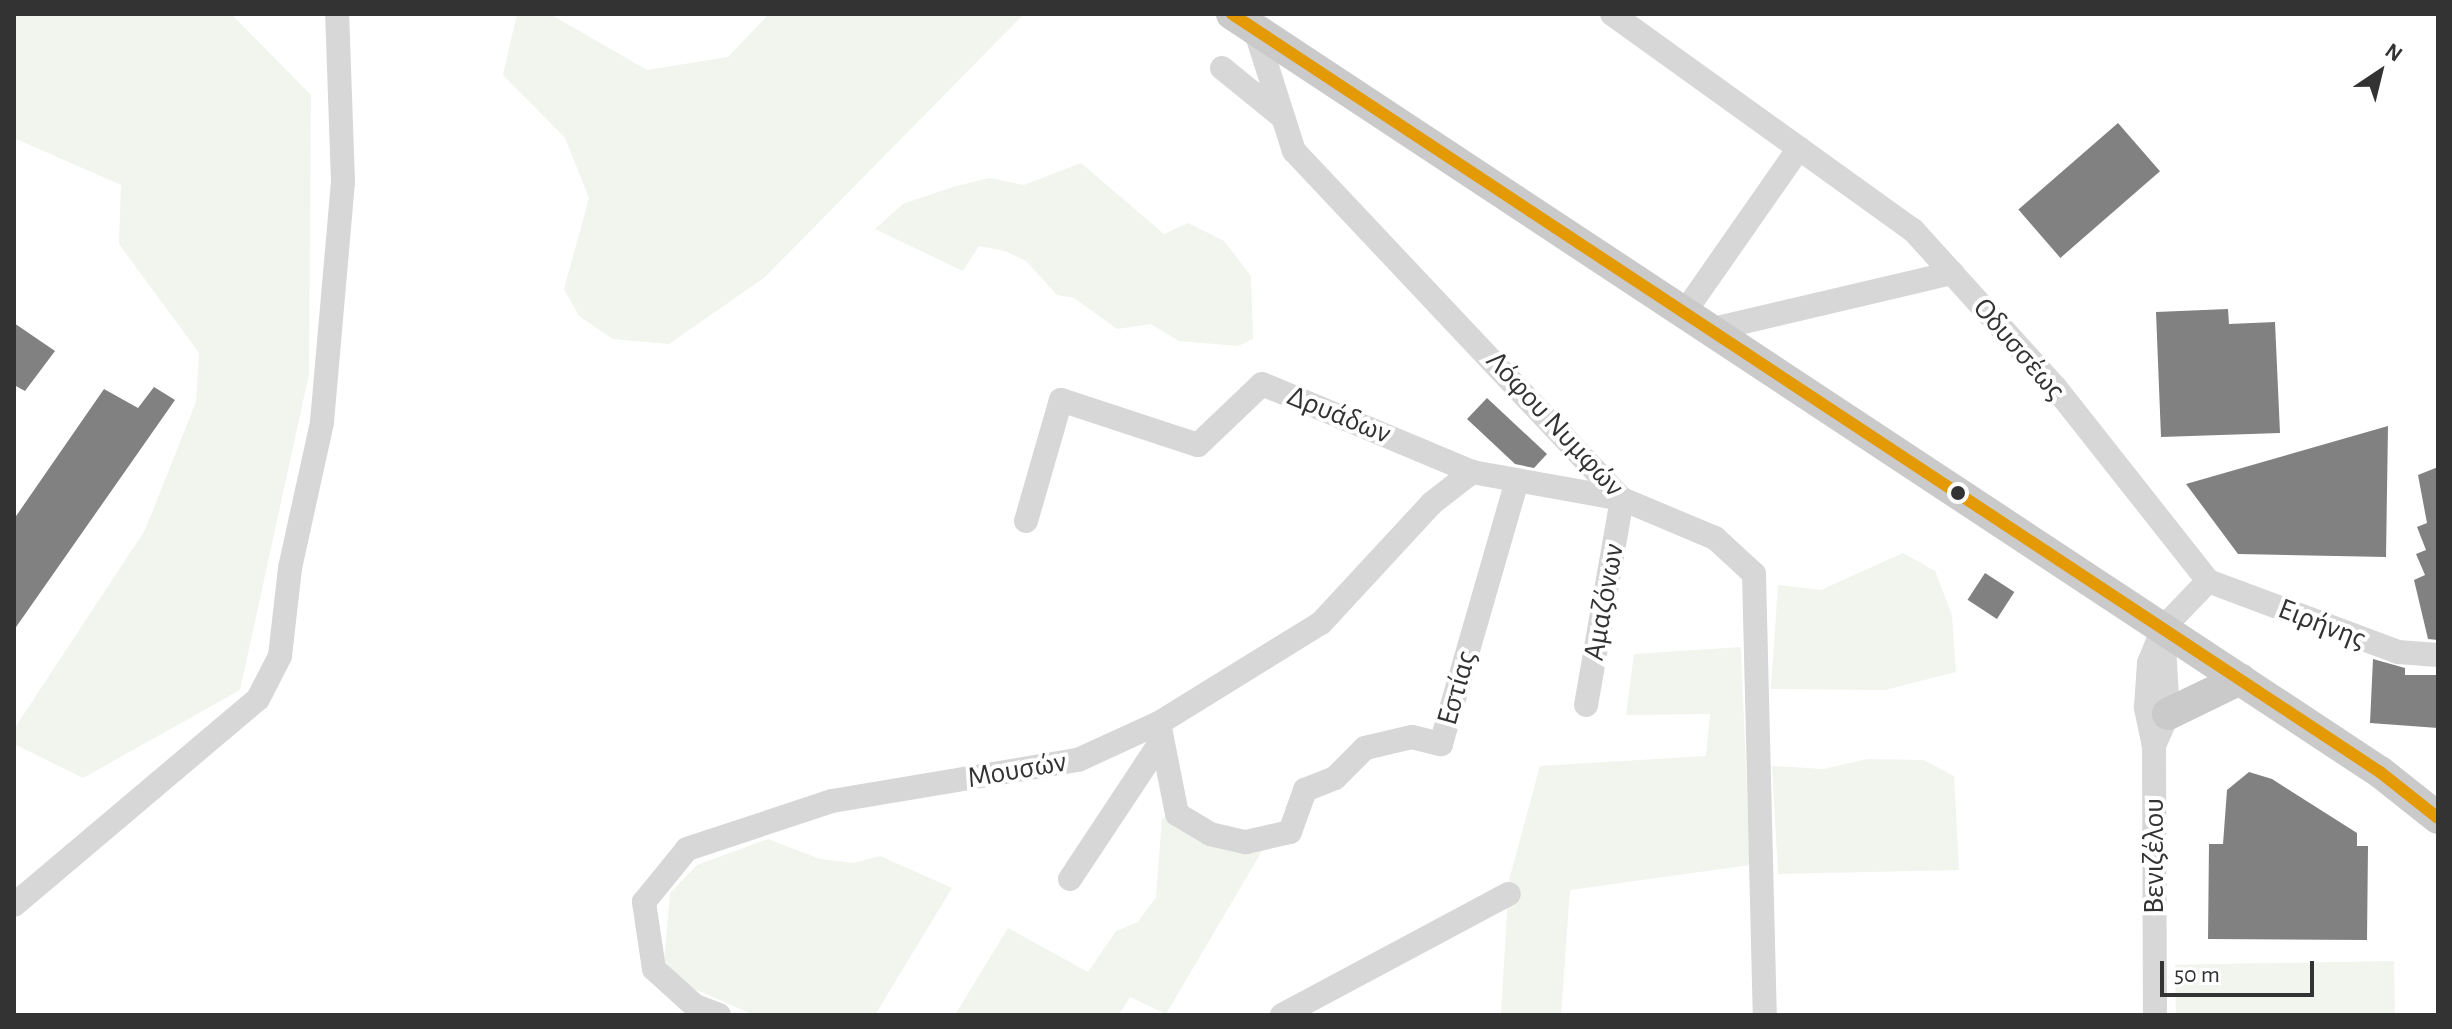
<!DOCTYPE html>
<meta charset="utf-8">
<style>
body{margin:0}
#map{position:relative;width:2452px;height:1029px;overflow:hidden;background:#fff;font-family:"Alegreya Sans",sans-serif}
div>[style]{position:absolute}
.green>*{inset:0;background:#f1f5ed;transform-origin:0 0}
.building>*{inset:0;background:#818181;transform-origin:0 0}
.minor>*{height:24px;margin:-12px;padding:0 12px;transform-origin:12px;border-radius:12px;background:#d7d7d7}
.major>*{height:32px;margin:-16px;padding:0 16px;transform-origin:16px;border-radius:16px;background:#cacaca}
.bus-1>*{height:12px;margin:-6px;padding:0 6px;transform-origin:6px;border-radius:6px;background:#e39a05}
.dots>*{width:22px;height:22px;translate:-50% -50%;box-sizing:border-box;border:4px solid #fff;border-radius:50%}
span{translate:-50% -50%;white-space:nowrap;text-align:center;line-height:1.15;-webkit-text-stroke:8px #fff;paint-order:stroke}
.street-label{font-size:30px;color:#333}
.frame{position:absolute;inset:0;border:16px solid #333;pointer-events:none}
.north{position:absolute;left:2340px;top:32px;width:80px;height:80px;-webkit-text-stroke:6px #fff;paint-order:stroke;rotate:35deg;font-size:22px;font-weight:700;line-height:32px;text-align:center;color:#333}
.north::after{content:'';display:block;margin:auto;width:28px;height:36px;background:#333;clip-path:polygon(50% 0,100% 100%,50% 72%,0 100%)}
.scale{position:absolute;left:2160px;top:961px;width:154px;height:36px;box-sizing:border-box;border:4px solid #333;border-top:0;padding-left:10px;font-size:24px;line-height:28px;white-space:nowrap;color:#333;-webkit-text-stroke:6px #fff;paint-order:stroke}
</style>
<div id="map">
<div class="green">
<div style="clip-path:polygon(14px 14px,231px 14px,311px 95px,309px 374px,240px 690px,83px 778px,14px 744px,14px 729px,145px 530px,196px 402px,199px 353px,119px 244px,121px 185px,14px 138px)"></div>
<div style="clip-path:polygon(517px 14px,550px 14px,647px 70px,728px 57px,769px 14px,1024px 14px,765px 277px,669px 344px,613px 339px,579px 316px,564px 289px,589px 198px,565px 138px,503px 75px)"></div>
<div style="clip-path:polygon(1081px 163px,1164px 234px,1188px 223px,1224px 241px,1251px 276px,1253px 339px,1238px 346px,1179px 341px,1151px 324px,1117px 329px,1074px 298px,1057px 295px,1026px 261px,1005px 251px,979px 246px,963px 271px,875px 229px,903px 204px,953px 187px,989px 178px,1024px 185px)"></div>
<div style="clip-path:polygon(1903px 553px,1935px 571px,1952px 615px,1956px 672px,1885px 690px,1771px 689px,1778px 585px,1821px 590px)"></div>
<div style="clip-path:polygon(1741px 647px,1750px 865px,1570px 890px,1561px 1015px,1501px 1013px,1509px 880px,1540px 766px,1706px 756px,1710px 714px,1626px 715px,1634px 654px)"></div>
<div style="clip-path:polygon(1867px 759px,1923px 760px,1954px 776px,1959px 870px,1778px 874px,1772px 766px,1824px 769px)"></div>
<div style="clip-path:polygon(1162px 817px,1226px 849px,1262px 851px,1166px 1014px,1130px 997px,1119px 1015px,955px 1015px,1008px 928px,1088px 972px,1116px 931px,1138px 922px,1156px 897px)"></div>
<div style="clip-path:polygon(768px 839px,820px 859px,854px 863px,880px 856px,952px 888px,875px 1015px,754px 1015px,685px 985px,664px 960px,670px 893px,697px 865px)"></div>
<div style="left:2394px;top:961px;width:54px;height:219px;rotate:89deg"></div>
</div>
<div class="building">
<div style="left:2118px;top:123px;width:64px;height:132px;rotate:49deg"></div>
<div style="clip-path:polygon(2228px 309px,2229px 324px,2275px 322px,2280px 433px,2161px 437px,2156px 312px)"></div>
<div style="clip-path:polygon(14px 323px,55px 351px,25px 391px,14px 385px)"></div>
<div style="clip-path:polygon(154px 387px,175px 400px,14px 630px,14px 519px,104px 389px,138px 408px)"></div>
<div style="clip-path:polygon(1487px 398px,1547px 454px,1534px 468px,1515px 464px,1467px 419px)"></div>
<div style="clip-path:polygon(2388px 426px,2386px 557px,2238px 554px,2186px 484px)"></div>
<div style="clip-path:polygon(2438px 467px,2438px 640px,2428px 639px,2414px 580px,2425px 575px,2416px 554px,2426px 550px,2417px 527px,2427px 523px,2418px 475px)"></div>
<div style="left:1985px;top:573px;width:35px;height:32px;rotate:33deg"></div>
<div style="clip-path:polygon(2373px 659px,2405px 668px,2405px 675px,2438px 675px,2438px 728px,2370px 723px)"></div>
<div style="clip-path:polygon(2249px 772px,2272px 779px,2357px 833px,2357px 846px,2368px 846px,2367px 940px,2208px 939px,2209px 844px,2223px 844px,2227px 790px)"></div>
</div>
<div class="minor">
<div style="left:1612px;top:14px;width:370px;rotate:35.7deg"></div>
<div style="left:1913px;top:230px;width:212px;rotate:47.9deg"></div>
<div style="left:2055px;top:387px;width:247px;rotate:51.7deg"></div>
<div style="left:1255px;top:29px;width:128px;rotate:72.3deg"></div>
<div style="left:1294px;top:151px;width:478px;rotate:46.7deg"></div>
<div style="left:1622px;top:499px;width:101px;rotate:22.8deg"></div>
<div style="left:1715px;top:538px;width:53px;rotate:42.7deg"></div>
<div style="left:1754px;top:574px;width:441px;rotate:88.6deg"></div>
<div style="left:1222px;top:68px;width:76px;rotate:39.1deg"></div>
<div style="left:1684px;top:313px;width:201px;rotate:-55.1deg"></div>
<div style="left:1709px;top:330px;width:250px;rotate:-13.2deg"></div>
<div style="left:1026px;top:521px;width:126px;rotate:-73.9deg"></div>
<div style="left:1061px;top:400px;width:144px;rotate:18.2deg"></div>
<div style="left:1198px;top:445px;width:88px;rotate:-43.6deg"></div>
<div style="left:1262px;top:384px;width:228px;rotate:22.7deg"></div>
<div style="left:1472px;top:472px;width:152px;rotate:10.2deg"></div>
<div style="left:1622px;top:499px;width:209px;rotate:99.9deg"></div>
<div style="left:2208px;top:581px;width:203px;rotate:20.5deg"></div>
<div style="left:2398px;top:652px;width:40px;rotate:4.3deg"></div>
<div style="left:2163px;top:628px;width:86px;rotate:86.7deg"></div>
<div style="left:2168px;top:714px;width:35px;rotate:114deg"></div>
<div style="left:2154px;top:746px;width:40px;rotate:-102deg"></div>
<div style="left:2146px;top:707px;width:44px;rotate:-86.1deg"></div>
<div style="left:2149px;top:663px;width:38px;rotate:-68deg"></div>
<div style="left:2163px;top:628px;width:65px;rotate:-46.2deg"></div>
<div style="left:1159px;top:723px;width:93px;rotate:78.8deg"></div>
<div style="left:1177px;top:814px;width:39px;rotate:31deg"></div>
<div style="left:1210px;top:834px;width:37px;rotate:13deg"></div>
<div style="left:1246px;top:842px;width:45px;rotate:-12.8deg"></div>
<div style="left:1290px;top:832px;width:45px;rotate:-70.3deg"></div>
<div style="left:1305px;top:790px;width:32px;rotate:-22deg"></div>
<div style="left:1335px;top:778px;width:42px;rotate:-45deg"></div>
<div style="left:1365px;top:748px;width:48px;rotate:-13.2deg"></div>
<div style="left:1412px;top:737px;width:30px;rotate:14deg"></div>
<div style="left:1441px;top:744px;width:271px;rotate:-73.9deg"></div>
<div style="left:2154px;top:746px;width:269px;rotate:89.8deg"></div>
<div style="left:1070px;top:879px;width:167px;rotate:-56.5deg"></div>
<div style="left:14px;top:905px;width:319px;rotate:-40.2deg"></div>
<div style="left:258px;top:699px;width:48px;rotate:-62.9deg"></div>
<div style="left:280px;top:656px;width:89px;rotate:-83.5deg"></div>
<div style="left:290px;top:568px;width:149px;rotate:-77.6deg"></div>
<div style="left:322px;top:422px;width:241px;rotate:-85deg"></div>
<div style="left:343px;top:182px;width:168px;rotate:-92deg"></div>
<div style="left:719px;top:1015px;width:26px;rotate:-159deg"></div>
<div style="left:695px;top:1006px;width:55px;rotate:-137.9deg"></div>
<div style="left:654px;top:969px;width:68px;rotate:-98.5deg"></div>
<div style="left:644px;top:902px;width:68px;rotate:-50.9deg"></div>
<div style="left:687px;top:849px;width:153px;rotate:-18.3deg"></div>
<div style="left:832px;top:801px;width:249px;rotate:-9.5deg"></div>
<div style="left:1078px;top:760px;width:89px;rotate:-24.6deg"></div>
<div style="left:1159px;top:723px;width:190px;rotate:-31.7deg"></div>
<div style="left:1321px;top:623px;width:163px;rotate:-47.2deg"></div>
<div style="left:1432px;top:503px;width:51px;rotate:-37.8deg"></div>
<div style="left:1282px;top:1015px;width:257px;rotate:-28.1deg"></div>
</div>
<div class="major">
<div style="left:1232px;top:14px;width:1376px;rotate:33.44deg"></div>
<div style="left:2380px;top:772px;width:74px;rotate:38.4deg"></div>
<div style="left:2168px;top:714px;width:80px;rotate:-25.9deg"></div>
</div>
<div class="bus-1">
<div style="left:1232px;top:14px;width:1376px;rotate:33.44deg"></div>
<div style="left:2380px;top:772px;width:74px;rotate:38.4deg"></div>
</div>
<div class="dots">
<div style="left:1958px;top:493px;background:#333"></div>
</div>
<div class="street-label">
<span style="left:2019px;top:349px;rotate:49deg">Οδυσσέως</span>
<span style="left:1339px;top:415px;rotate:22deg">Δρυάδων</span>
<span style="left:1555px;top:424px;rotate:47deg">Λόφου Νυμφών</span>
<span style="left:1604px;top:602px;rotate:-80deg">Αμαζόνων</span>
<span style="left:2322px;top:624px;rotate:21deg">Ειρήνης</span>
<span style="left:1457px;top:688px;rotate:-74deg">Εστίας</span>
<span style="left:1017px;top:770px;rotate:-10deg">Μουσών</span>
<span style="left:2154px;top:856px;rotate:-90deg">Βενιζέλου</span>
</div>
<div class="frame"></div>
<div class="north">N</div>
<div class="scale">50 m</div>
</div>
